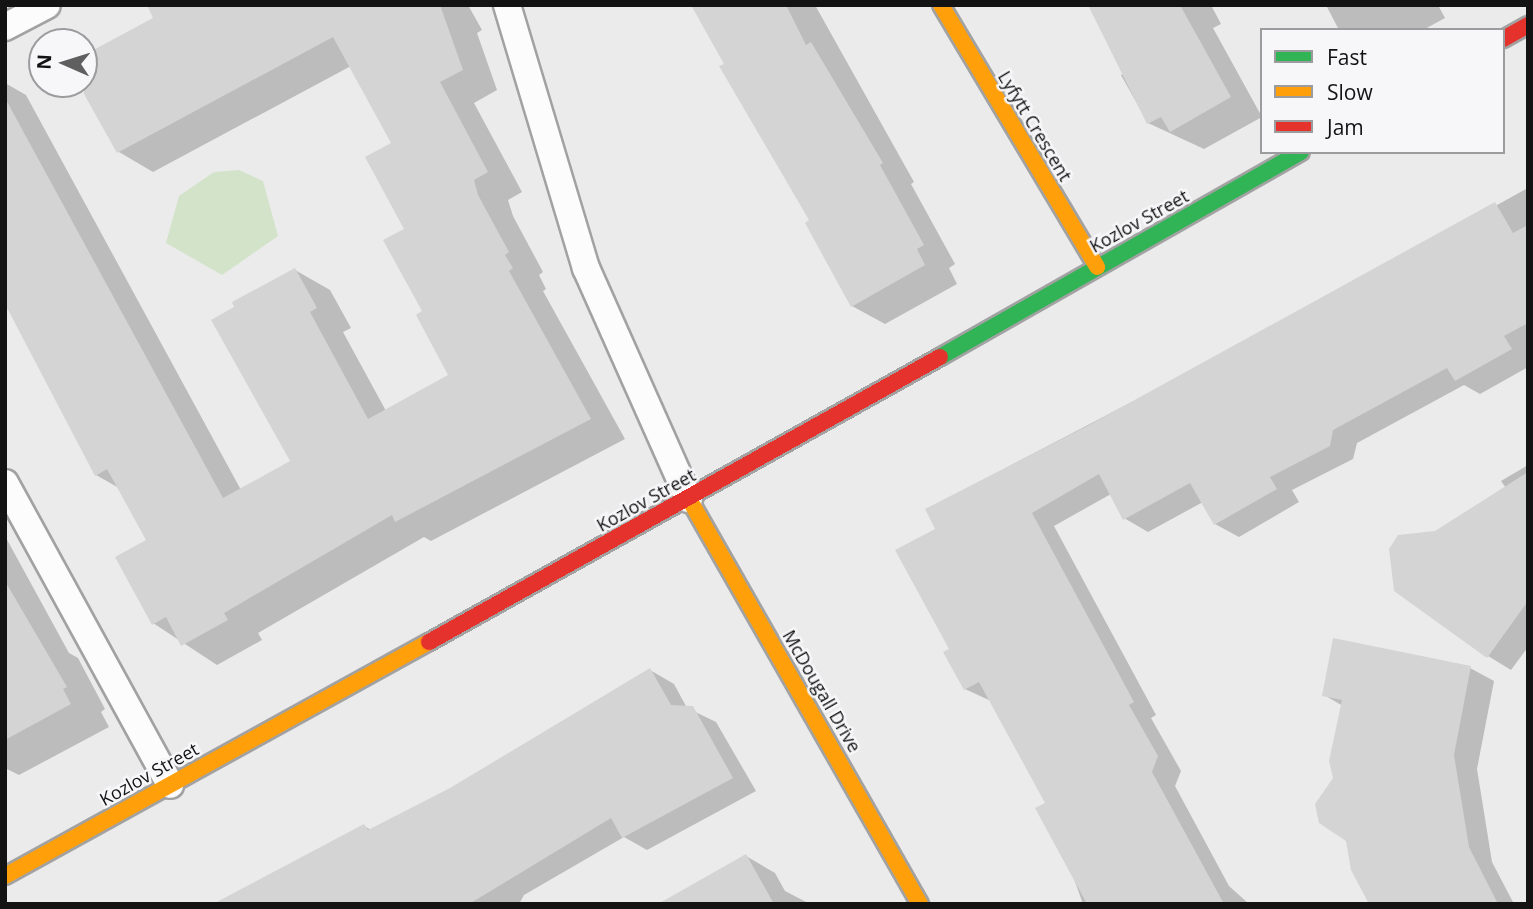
<!DOCTYPE html>
<style>
body{margin:0}
#map{position:relative;width:1533px;height:909px;overflow:hidden;background:#ebebeb;font-family:"Open Sans",sans-serif}
div>[style]{position:absolute}
.green>*{inset:0;background:#d2e3ca}
.shadow>*{inset:0;background:#0003}
.building>*{inset:0;background:#d4d4d5}
.roads{filter:drop-shadow(2px 0 #a2a2a2) drop-shadow(-2px 0 #a2a2a2) drop-shadow(0 2px #a2a2a2) drop-shadow(0 -2px #a2a2a2)}
.lane>*{height:26px;margin:-13px;padding:0 13px;transform-origin:13px;border-radius:13px;background:#fcfcfc}
.fast>*{height:16px;margin:-8px;padding:0 8px;transform-origin:8px;border-radius:8px;background:#30b455}
.slow>*{height:16px;margin:-8px;padding:0 8px;transform-origin:8px;border-radius:8px;background:#ff9f0a}
.jam>*{height:16px;margin:-8px;padding:0 8px;transform-origin:8px;border-radius:8px;background:#e5322d}
span{translate:-50% -50%;white-space:nowrap;text-align:center;line-height:1.15;-webkit-text-stroke:5px #f7f7fa;paint-order:stroke}
.street-label{font-size:18px;color:#131314}
.frame{position:absolute;inset:0;border:7px solid #131314;pointer-events:none}
.legend{position:absolute;left:1260px;top:28px;width:245px;height:126px;box-sizing:border-box;background:#f7f7fa;border:2px solid #9c9c9e;margin:0;padding:9px 12px;list-style:none;font-size:21px;color:#131314}
.legend li{display:flex;align-items:center;gap:14px;height:35px}
.legend b{width:35px;border:2px solid #9c9c9e}
.north{position:absolute;left:28px;top:28px;width:70px;height:70px;box-sizing:border-box;background:#f7f7fa;border:2px solid #9c9c9e;border-radius:50%;rotate:273deg;font-size:19px;font-weight:700;line-height:28px;text-align:center;color:#131314}
.north::after{content:'';display:block;margin:auto;width:24px;height:32px;background:#5f5f5f;clip-path:polygon(50% 0,100% 100%,50% 72%,0 100%)}
</style>
<div id="map">
<div class="green">
<div style="clip-path:polygon(239px 170px,263px 181px,278px 236px,222px 275px,166px 243px,179px 196px,214px 172px)"></div>
</div>
<div class="shadow">
<div style="clip-path:polygon(177px 5px,468px 5px,482px 30px,477px 33px,497px 90px,474px 103px,522px 192px,508px 200px,513px 216px,543px 272px,539px 275px,546px 289px,543px 291px,625px 439px,431px 541px,424px 537px,258px 633px,262px 640px,217px 665px,153px 623px,148px 541px,119px 488px,96px 475px,5px 298px,5px 83px,26px 95px,241px 490px,292px 462px,295px 270px,330px 290px,351px 328px,343px 332px,386px 411px,450px 375px,425px 312px,394px 143px,351px 66px,153px 172px,119px 152px,81px 84px,84px 57px)"></div>
<div style="clip-path:polygon(693px 5px,815px 5px,914px 182px,911px 184px,955px 264px,949px 268px,957px 284px,885px 324px,852px 306px,812px 221px)"></div>
<div style="clip-path:polygon(1089px 5px,1211px 5px,1221px 24px,1213px 28px,1262px 117px,1204px 149px,1148px 123px,1121px 75px,1127px 72px)"></div>
<div style="clip-path:polygon(1326px 5px,1438px 5px,1445px 18px,1423px 30px,1339px 30px)"></div>
<div style="clip-path:polygon(1528px 188px,1528px 367px,1480px 394px,1464px 385px,1357px 443px,1353px 459px,1292px 490px,1299px 502px,1239px 537px,1215px 524px,1203px 502px,1148px 532px,1124px 518px,1111px 494px,1054px 526px,1156px 715px,1151px 718px,1181px 771px,1175px 786px,1229px 886px,1249px 904px,1083px 904px,1047px 803px,991px 701px,965px 689px,951px 649px,938px 529px,927px 509px,1300px 314px)"></div>
<div style="clip-path:polygon(1528px 465px,1528px 647px,1511px 670px,1488px 656px,1436px 532px,1506px 488px,1501px 481px)"></div>
<div style="clip-path:polygon(5px 536px,69px 653px,78px 658px,105px 709px,101px 712px,109px 727px,19px 775px,5px 768px)"></div>
<div style="clip-path:polygon(1470px 668px,1494px 681px,1477px 769px,1492px 862px,1514px 904px,1371px 904px,1335px 778px,1343px 706px,1324px 695px)"></div>
<div style="clip-path:polygon(650px 670px,674px 684px,687px 708px,716px 722px,756px 791px,647px 850px,624px 837px,524px 895px,519px 904px,216px 904px,364px 826px,371px 830px,451px 789px)"></div>
<div style="clip-path:polygon(746px 856px,775px 873px,785px 891px,810px 904px,661px 904px)"></div>
</div>
<div class="building">
<div style="clip-path:polygon(147px 5px,440px 5px,463px 70px,440px 82px,488px 172px,474px 180px,478px 195px,509px 252px,505px 255px,513px 268px,509px 271px,591px 419px,395px 522px,392px 515px,224px 613px,228px 620px,181px 646px,166px 617px,152px 625px,115px 557px,146px 540px,107px 469px,95px 476px,5px 304px,5px 98px,223px 498px,290px 461px,211px 320px,234px 307px,232px 302px,295px 268px,317px 308px,310px 312px,368px 419px,448px 375px,416px 315px,422px 311px,383px 240px,404px 229px,365px 157px,391px 143px,333px 37px,117px 153px,84px 94px,84px 55px,153px 18px)"></div>
<div style="clip-path:polygon(691px 5px,786px 5px,806px 45px,811px 42px,883px 163px,880px 165px,924px 245px,917px 249px,925px 265px,851px 307px,805px 223px,809px 220px,719px 66px,724px 64px)"></div>
<div style="clip-path:polygon(1088px 5px,1180px 5px,1231px 97px,1170px 132px,1161px 117px,1147px 124px)"></div>
<div style="clip-path:polygon(1495px 202px,1513px 233px,1528px 225px,1528px 323px,1504px 336px,1512px 349px,1455px 381px,1447px 368px,1333px 430px,1330px 446px,1270px 477px,1277px 489px,1214px 525px,1190px 483px,1123px 520px,1099px 474px,1032px 513px,1134px 702px,1129px 705px,1158px 756px,1152px 772px,1224px 904px,1087px 904px,1035px 808px,1045px 803px,979px 682px,964px 690px,943px 652px,949px 649px,895px 550px,935px 529px,925px 509px,1091px 424px)"></div>
<div style="clip-path:polygon(1528px 472px,1528px 601px,1487px 658px,1394px 591px,1389px 549px,1398px 535px,1435px 531px)"></div>
<div style="clip-path:polygon(5px 581px,67px 687px,63px 689px,71px 704px,5px 740px)"></div>
<div style="clip-path:polygon(1333px 638px,1471px 666px,1454px 755px,1469px 847px,1498px 904px,1369px 904px,1351px 870px,1346px 841px,1319px 823px,1315px 804px,1333px 778px,1329px 761px,1342px 700px,1322px 696px)"></div>
<div style="clip-path:polygon(650px 668px,671px 705px,693px 706px,733px 778px,622px 838px,611px 818px,469px 904px,213px 904px,364px 824px,368px 830px,450px 788px)"></div>
<div style="clip-path:polygon(746px 854px,774px 904px,658px 904px)"></div>
</div>
<div class="roads">
<div class="lane">
<div style="left:507px;top:5px;width:275px;rotate:73.3deg"></div>
<div style="left:586px;top:268px;width:253px;rotate:66deg"></div>
<div style="left:5px;top:27px;width:47px;rotate:-27.6deg"></div>
<div style="left:5px;top:483px;width:344px;rotate:61.3deg"></div>
</div>
<div class="fast">
<div style="left:940px;top:357px;width:415px;rotate:-29.6deg"></div>
</div>
<div class="slow">
<div style="left:941px;top:5px;width:305px;rotate:59.2deg"></div>
<div style="left:689px;top:499px;width:466px;rotate:60.3deg"></div>
<div style="left:5px;top:876px;width:484px;rotate:-28.9deg"></div>
</div>
<div class="jam">
<div style="left:1503px;top:39px;width:29px;rotate:-29deg"></div>
<div style="left:429px;top:642px;width:585px;rotate:-29.15deg"></div>
</div>
</div>
<div class="street-label">
<span style="left:1035px;top:126px;rotate:59deg">Lyfytt Crescent</span>
<span style="left:1139px;top:221px;rotate:-29deg">Kozlov Street</span>
<span style="left:646px;top:500px;rotate:-29deg">Kozlov Street</span>
<span style="left:822px;top:691px;rotate:60deg">McDougall Drive</span>
<span style="left:149px;top:774px;rotate:-29deg">Kozlov Street</span>
</div>
<div class="frame"></div>
<ul class="legend">
<li><b style="height:9px;background:#30b455"></b>Fast</li>
<li><b style="height:9px;background:#ff9f0a"></b>Slow</li>
<li><b style="height:9px;background:#e5322d"></b>Jam</li>
</ul>
<div class="north">N</div>
</div>
